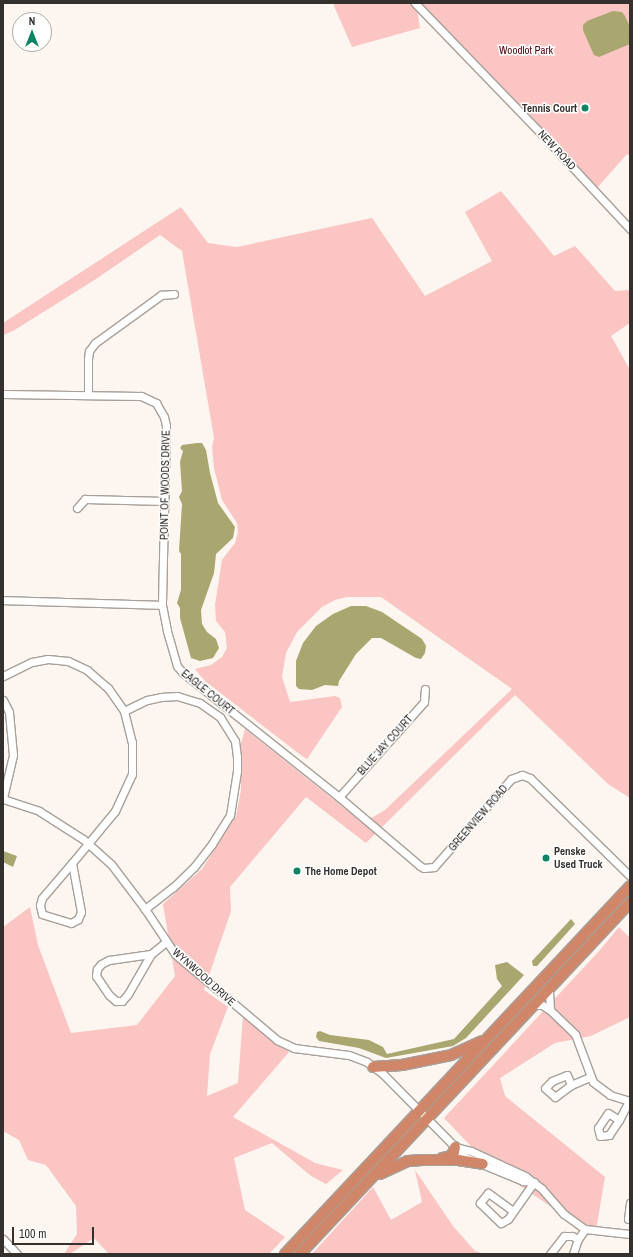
<!DOCTYPE html>
<style>
body{margin:0}
#map{position:relative;width:633px;height:1257px;overflow:hidden;background:#fdf5ef;font-family:"Archivo Narrow",sans-serif}
div>[style]{position:absolute}
.green>*{inset:0;background:#fbc5c3}
.water>*{inset:0;background:#a9a66f}
.roads{filter:drop-shadow(1px 0 #a7a09a) drop-shadow(-1px 0 #a7a09a) drop-shadow(0 1px #a7a09a) drop-shadow(0 -1px #a7a09a)}
.minor>*{height:7px;margin:-3.5px;padding:0 3.5px;transform-origin:3.5px;border-radius:3.5px;background:#fff}
.highway>*{height:10px;margin:-5px;padding:0 5px;transform-origin:5px;border-radius:5px;background:#cf8669}
.dots>*{width:11px;height:11px;translate:-50% -50%;box-sizing:border-box;border:2px solid #fff;border-radius:50%}
span{translate:-50% -50%;white-space:nowrap;text-align:center;line-height:1.15;-webkit-text-stroke:3px #fff;paint-order:stroke}
.park-label{font-size:11px;color:#510711}
.poi-label{font-size:11px;color:#33302d;font-weight:700}
.right{translate:-100% -50%;text-align:right}
.left{translate:0 -50%;text-align:left}
.street-label{font-size:11px;color:#33302d}
.frame{position:absolute;inset:0;border:4px solid #33302d;pointer-events:none}
.north{position:absolute;left:12px;top:12px;width:40px;height:40px;box-sizing:border-box;background:#fff;border:1px solid #adacab;border-radius:50%;rotate:0deg;font-size:11px;font-weight:700;line-height:16px;text-align:center;color:#33302d}
.north::after{content:'';display:block;margin:auto;width:14px;height:18px;background:#0c8463;clip-path:polygon(50% 0,100% 100%,50% 72%,0 100%)}
.scale{position:absolute;left:12px;top:1227px;width:82px;height:18px;box-sizing:border-box;border:2px solid #33302d;border-top:0;padding-left:5px;font-size:12px;line-height:14px;white-space:nowrap;color:#33302d;-webkit-text-stroke:3px #fff;paint-order:stroke}
</style>
<div id="map">
<div class="green">
<div style="clip-path:polygon(334px 3px,630px 3px,630px 156px,627px 154px,597px 188px,416px 4px,420px 28px,352px 47px,334px 6px)"></div>
<div style="clip-path:polygon(501px 191px,554px 256px,575px 246px,615px 291px,630px 290px,630px 323px,611px 336px,630px 370px,630px 798px,608px 784px,515px 695px,366px 843px,306px 797px,230px 887px,231px 911px,204px 990px,228px 1007px,210px 1054px,207px 1096px,238px 1083px,243px 1015px,289px 1052px,233px 1117px,315px 1163px,343px 1170px,326px 1184px,311px 1176px,272px 1143px,234px 1158px,245px 1210px,285px 1237px,269px 1254px,109px 1254px,94px 1238px,70px 1254px,64px 1254px,77px 1234px,76px 1206px,46px 1165px,28px 1160px,19px 1140px,3px 1131px,3px 927px,30px 907px,38px 945px,71px 1033px,137px 1025px,175px 976px,163px 904px,202px 869px,236px 816px,241px 790px,241px 744px,245px 729px,363px 823px,385px 810px,512px 689px,381px 597px,347px 597px,335px 600px,322px 607px,297px 632px,286px 653px,282px 677px,290px 702px,335px 696px,340px 698px,342px 707px,307px 759px,302px 756px,205px 681px,195px 669px,211px 665px,222px 657px,227px 648px,225px 632px,216px 621px,215px 605px,222px 560px,235px 543px,238px 532px,237px 523px,222px 500px,214px 468px,212px 447px,214px 438px,182px 251px,160px 235px,96px 279px,13px 331px,3px 335px,3px 323px,181px 207px,208px 243px,237px 247px,372px 218px,425px 296px,492px 261px,465px 212px)"></div>
<div style="clip-path:polygon(619px 927px,630px 938px,630px 1017px,591px 1036px,555px 1043px,500px 1078px,505px 1096px,605px 1177px,596px 1230px,580px 1226px,489px 1165px,444px 1118px,600px 950px)"></div>
<div style="clip-path:polygon(415px 1170px,453px 1226px,475px 1251px,485px 1254px,312px 1254px,373px 1187px,391px 1220px,422px 1202px)"></div>
</div>
<div class="water">
<div style="clip-path:polygon(613px 11px,622px 12px,625px 16px,630px 27px,630px 44px,599px 57px,594px 55px,589px 44px,583px 30px,583px 25px,587px 21px)"></div>
<div style="clip-path:polygon(197px 443px,202px 443px,206px 450px,210px 473px,218px 503px,235px 527px,233px 538px,216px 554px,214px 573px,201px 610px,202px 624px,207px 632px,216px 639px,219px 648px,213px 658px,200px 661px,191px 658px,180px 618px,180px 608px,177px 603px,181px 590px,181px 554px,179px 551px,182px 504px,179px 497px,182px 491px,180px 462px,183px 451px,180px 448px,182px 445px)"></div>
<div style="clip-path:polygon(351px 606px,366px 606px,382px 612px,422px 639px,426px 646px,425px 653px,421px 659px,416px 658px,381px 638px,372px 638px,356px 654px,339px 681px,338px 686px,325px 685px,312px 690px,299px 689px,296px 686px,296px 661px,303px 643px,316px 626px,333px 614px)"></div>
<div style="clip-path:polygon(3px 851px,17px 856px,13px 867px,3px 862px)"></div>
<div style="clip-path:polygon(571px 919px,575px 924px,537px 966px,533px 966px,532px 961px)"></div>
<div style="clip-path:polygon(507px 962px,524px 975px,466px 1038px,453px 1046px,386px 1058px,359px 1048px,319px 1041px,316px 1037px,317px 1032px,320px 1031px,330px 1035px,369px 1040px,383px 1047px,387px 1054px,454px 1039px,502px 986px,497px 979px,495px 965px)"></div>
</div>
<div class="roads">
<div class="minor">
<div style="left:415px;top:3px;width:193px;rotate:46deg"></div>
<div style="left:549px;top:142px;width:119px;rotate:47deg"></div>
<div style="left:3px;top:394px;width:138px;rotate:0.8deg"></div>
<div style="left:141px;top:396px;width:17px;rotate:25deg"></div>
<div style="left:156px;top:403px;width:16px;rotate:60deg"></div>
<div style="left:164px;top:417px;width:9px;rotate:77deg"></div>
<div style="left:166px;top:426px;width:179px;rotate:91.3deg"></div>
<div style="left:162px;top:605px;width:26px;rotate:79deg"></div>
<div style="left:167px;top:631px;width:36px;rotate:74deg"></div>
<div style="left:177px;top:666px;width:9px;rotate:49deg"></div>
<div style="left:183px;top:673px;width:199px;rotate:38.5deg"></div>
<div style="left:339px;top:797px;width:106px;rotate:40.4deg"></div>
<div style="left:420px;top:866px;width:4px;rotate:27deg"></div>
<div style="left:424px;top:868px;width:10px;rotate:-6deg"></div>
<div style="left:434px;top:867px;width:117px;rotate:-48.8deg"></div>
<div style="left:511px;top:779px;width:12px;rotate:-20deg"></div>
<div style="left:522px;top:775px;width:9px;rotate:21deg"></div>
<div style="left:530px;top:778px;width:140px;rotate:44.4deg"></div>
<div style="left:88px;top:395px;width:36px;rotate:-90deg"></div>
<div style="left:88px;top:359px;width:8px;rotate:-83deg"></div>
<div style="left:89px;top:351px;width:10px;rotate:-53deg"></div>
<div style="left:95px;top:343px;width:82px;rotate:-36deg"></div>
<div style="left:161px;top:295px;width:13px;rotate:-4deg"></div>
<div style="left:77px;top:508px;width:12px;rotate:-48deg"></div>
<div style="left:85px;top:499px;width:80px;rotate:1.4deg"></div>
<div style="left:3px;top:600px;width:159px;rotate:1.8deg"></div>
<div style="left:3px;top:676px;width:32px;rotate:-26deg"></div>
<div style="left:32px;top:662px;width:16px;rotate:-11deg"></div>
<div style="left:48px;top:659px;width:20px;rotate:6deg"></div>
<div style="left:68px;top:661px;width:21px;rotate:25deg"></div>
<div style="left:87px;top:670px;width:28px;rotate:41deg"></div>
<div style="left:108px;top:688px;width:28px;rotate:55deg"></div>
<div style="left:124px;top:711px;width:32px;rotate:76deg"></div>
<div style="left:132px;top:742px;width:32px;rotate:90deg"></div>
<div style="left:132px;top:774px;width:41px;rotate:114.7deg"></div>
<div style="left:115px;top:811px;width:67px;rotate:129.6deg"></div>
<div style="left:3px;top:700px;width:13px;rotate:63deg"></div>
<div style="left:9px;top:712px;width:43px;rotate:84.7deg"></div>
<div style="left:13px;top:755px;width:44px;rotate:103.1deg"></div>
<div style="left:124px;top:711px;width:25px;rotate:-26deg"></div>
<div style="left:147px;top:700px;width:14px;rotate:-12deg"></div>
<div style="left:161px;top:697px;width:16px;rotate:-4deg"></div>
<div style="left:177px;top:696px;width:24px;rotate:17deg"></div>
<div style="left:200px;top:703px;width:24px;rotate:35deg"></div>
<div style="left:220px;top:717px;width:28px;rotate:58deg"></div>
<div style="left:235px;top:741px;width:16px;rotate:83deg"></div>
<div style="left:237px;top:757px;width:14px;rotate:90deg"></div>
<div style="left:237px;top:771px;width:45px;rotate:99deg"></div>
<div style="left:230px;top:815px;width:34px;rotate:122deg"></div>
<div style="left:212px;top:844px;width:29px;rotate:128deg"></div>
<div style="left:194px;top:867px;width:29px;rotate:136deg"></div>
<div style="left:173px;top:887px;width:36px;rotate:142deg"></div>
<div style="left:339px;top:797px;width:127px;rotate:-48.2deg"></div>
<div style="left:424px;top:702px;width:13px;rotate:-86deg"></div>
<div style="left:3px;top:799px;width:38px;rotate:18deg"></div>
<div style="left:39px;top:811px;width:52px;rotate:32.5deg"></div>
<div style="left:83px;top:839px;width:38px;rotate:42deg"></div>
<div style="left:111px;top:864px;width:56px;rotate:52.9deg"></div>
<div style="left:145px;top:909px;width:54px;rotate:56.3deg"></div>
<div style="left:175px;top:954px;width:133px;rotate:40.1deg"></div>
<div style="left:277px;top:1040px;width:19px;rotate:25deg"></div>
<div style="left:294px;top:1048px;width:55px;rotate:7.3deg"></div>
<div style="left:349px;top:1055px;width:19px;rotate:21deg"></div>
<div style="left:367px;top:1062px;width:20px;rotate:37deg"></div>
<div style="left:383px;top:1074px;width:117px;rotate:45.3deg"></div>
<div style="left:465px;top:1157px;width:63px;rotate:22.5deg"></div>
<div style="left:523px;top:1181px;width:11px;rotate:5deg"></div>
<div style="left:72px;top:863px;width:50px;rotate:79.6deg"></div>
<div style="left:81px;top:912px;width:8px;rotate:113deg"></div>
<div style="left:78px;top:919px;width:8px;rotate:150deg"></div>
<div style="left:71px;top:923px;width:30px;rotate:-163deg"></div>
<div style="left:42px;top:914px;width:9px;rotate:-103deg"></div>
<div style="left:40px;top:905px;width:7px;rotate:-74deg"></div>
<div style="left:42px;top:898px;width:46px;rotate:-49.4deg"></div>
<div style="left:151px;top:954px;width:46px;rotate:119.9deg"></div>
<div style="left:128px;top:994px;width:9px;rotate:131deg"></div>
<div style="left:122px;top:1001px;width:6px;rotate:180deg"></div>
<div style="left:116px;top:1001px;width:9px;rotate:-139deg"></div>
<div style="left:109px;top:995px;width:23px;rotate:-124deg"></div>
<div style="left:96px;top:976px;width:7px;rotate:-82deg"></div>
<div style="left:97px;top:969px;width:6px;rotate:-51deg"></div>
<div style="left:101px;top:964px;width:9px;rotate:-27deg"></div>
<div style="left:109px;top:960px;width:42px;rotate:-8.1deg"></div>
<div style="left:151px;top:954px;width:19px;rotate:-39deg"></div>
<div style="left:535px;top:1005px;width:7px"></div>
<div style="left:542px;top:1005px;width:9px;rotate:32deg"></div>
<div style="left:550px;top:1010px;width:19px;rotate:-93deg"></div>
<div style="left:550px;top:1010px;width:35px;rotate:44deg"></div>
<div style="left:575px;top:1034px;width:51px;rotate:69.4deg"></div>
<div style="left:593px;top:1082px;width:21px;rotate:37deg"></div>
<div style="left:610px;top:1095px;width:21px;rotate:17deg"></div>
<div style="left:571px;top:1085px;width:20px;rotate:143deg"></div>
<div style="left:555px;top:1097px;width:13px;rotate:-138deg"></div>
<div style="left:545px;top:1088px;width:10px;rotate:-45deg"></div>
<div style="left:552px;top:1081px;width:16px;rotate:-22deg"></div>
<div style="left:567px;top:1075px;width:11px;rotate:68deg"></div>
<div style="left:571px;top:1085px;width:21px;rotate:-23deg"></div>
<div style="left:619px;top:1120px;width:18px;rotate:124deg"></div>
<div style="left:609px;top:1135px;width:9px;rotate:174deg"></div>
<div style="left:600px;top:1136px;width:8px;rotate:-104deg"></div>
<div style="left:598px;top:1128px;width:18px;rotate:-56deg"></div>
<div style="left:608px;top:1113px;width:13px;rotate:32deg"></div>
<div style="left:619px;top:1120px;width:21px;rotate:-62deg"></div>
<div style="left:455px;top:1147px;width:16px;rotate:14deg"></div>
<div style="left:471px;top:1151px;width:60px;rotate:24.8deg"></div>
<div style="left:525px;top:1176px;width:21px;rotate:37deg"></div>
<div style="left:542px;top:1189px;width:33px;rotate:49deg"></div>
<div style="left:564px;top:1214px;width:26px;rotate:36deg"></div>
<div style="left:585px;top:1229px;width:45px;rotate:6.3deg"></div>
<div style="left:513px;top:1211px;width:31px;rotate:-144deg"></div>
<div style="left:488px;top:1193px;width:13px;rotate:129deg"></div>
<div style="left:480px;top:1203px;width:29px;rotate:44deg"></div>
<div style="left:501px;top:1223px;width:8px;rotate:-30deg"></div>
<div style="left:508px;top:1219px;width:45px;rotate:-54.9deg"></div>
<div style="left:628px;top:1219px;width:16px;rotate:-83deg"></div>
<div style="left:3px;top:1239px;width:21px;rotate:47deg"></div>
<div style="left:550px;top:1254px;width:23px;rotate:-52deg"></div>
<div style="left:564px;top:1236px;width:8px"></div>
<div style="left:572px;top:1236px;width:7px;rotate:27deg"></div>
<div style="left:573px;top:1254px;width:16px;rotate:-72deg"></div>
<div style="left:578px;top:1239px;width:12px;rotate:-55deg"></div>
</div>
<div class="highway">
<div style="left:373px;top:1067px;width:29px;rotate:-4deg"></div>
<div style="left:402px;top:1065px;width:50px;rotate:-11.5deg"></div>
<div style="left:451px;top:1055px;width:34px;rotate:-24deg"></div>
<div style="left:442px;top:1158px;width:7px;rotate:-8deg"></div>
<div style="left:449px;top:1157px;width:7px;rotate:-45deg"></div>
<div style="left:454px;top:1152px;width:5px;rotate:-79deg"></div>
<div style="left:380px;top:1174px;width:31px;rotate:-25deg"></div>
<div style="left:408px;top:1161px;width:14px;rotate:-4deg"></div>
<div style="left:422px;top:1160px;width:36px"></div>
<div style="left:458px;top:1160px;width:25px;rotate:9deg"></div>
<div style="left:285px;top:1254px;width:504px;rotate:-46.85deg"></div>
<div style="left:300px;top:1254px;width:482px;rotate:-46.8deg"></div>
</div>
</div>
<div class="dots">
<div style="left:585px;top:108px;background:#0c8463"></div>
<div style="left:546px;top:858px;background:#0c8463"></div>
<div style="left:297px;top:871px;background:#0c8463"></div>
</div>
<div class="park-label">
<span style="left:526px;top:50px">Woodlot Park</span>
</div>
<div class="poi-label">
<span class="right" style="left:577px;top:108px">Tennis Court</span>
<span class="left" style="left:554px;top:858px">Penske<br>Used Truck</span>
<span class="left" style="left:305px;top:871px">The Home Depot</span>
</div>
<div class="street-label">
<span style="left:557px;top:150px;rotate:47deg">NEW ROAD</span>
<span style="left:165px;top:485px;rotate:-89deg">POINT OF WOODS DRIVE</span>
<span style="left:208px;top:692px;rotate:39deg">EAGLE COURT</span>
<span style="left:385px;top:745px;rotate:-48deg">BLUE JAY COURT</span>
<span style="left:478px;top:818px;rotate:-49deg">GREENVIEW ROAD</span>
<span style="left:204px;top:977px;rotate:42deg">WYNWOOD DRIVE</span>
</div>
<div class="frame"></div>
<div class="north">N</div>
<div class="scale">100 m</div>
</div>
